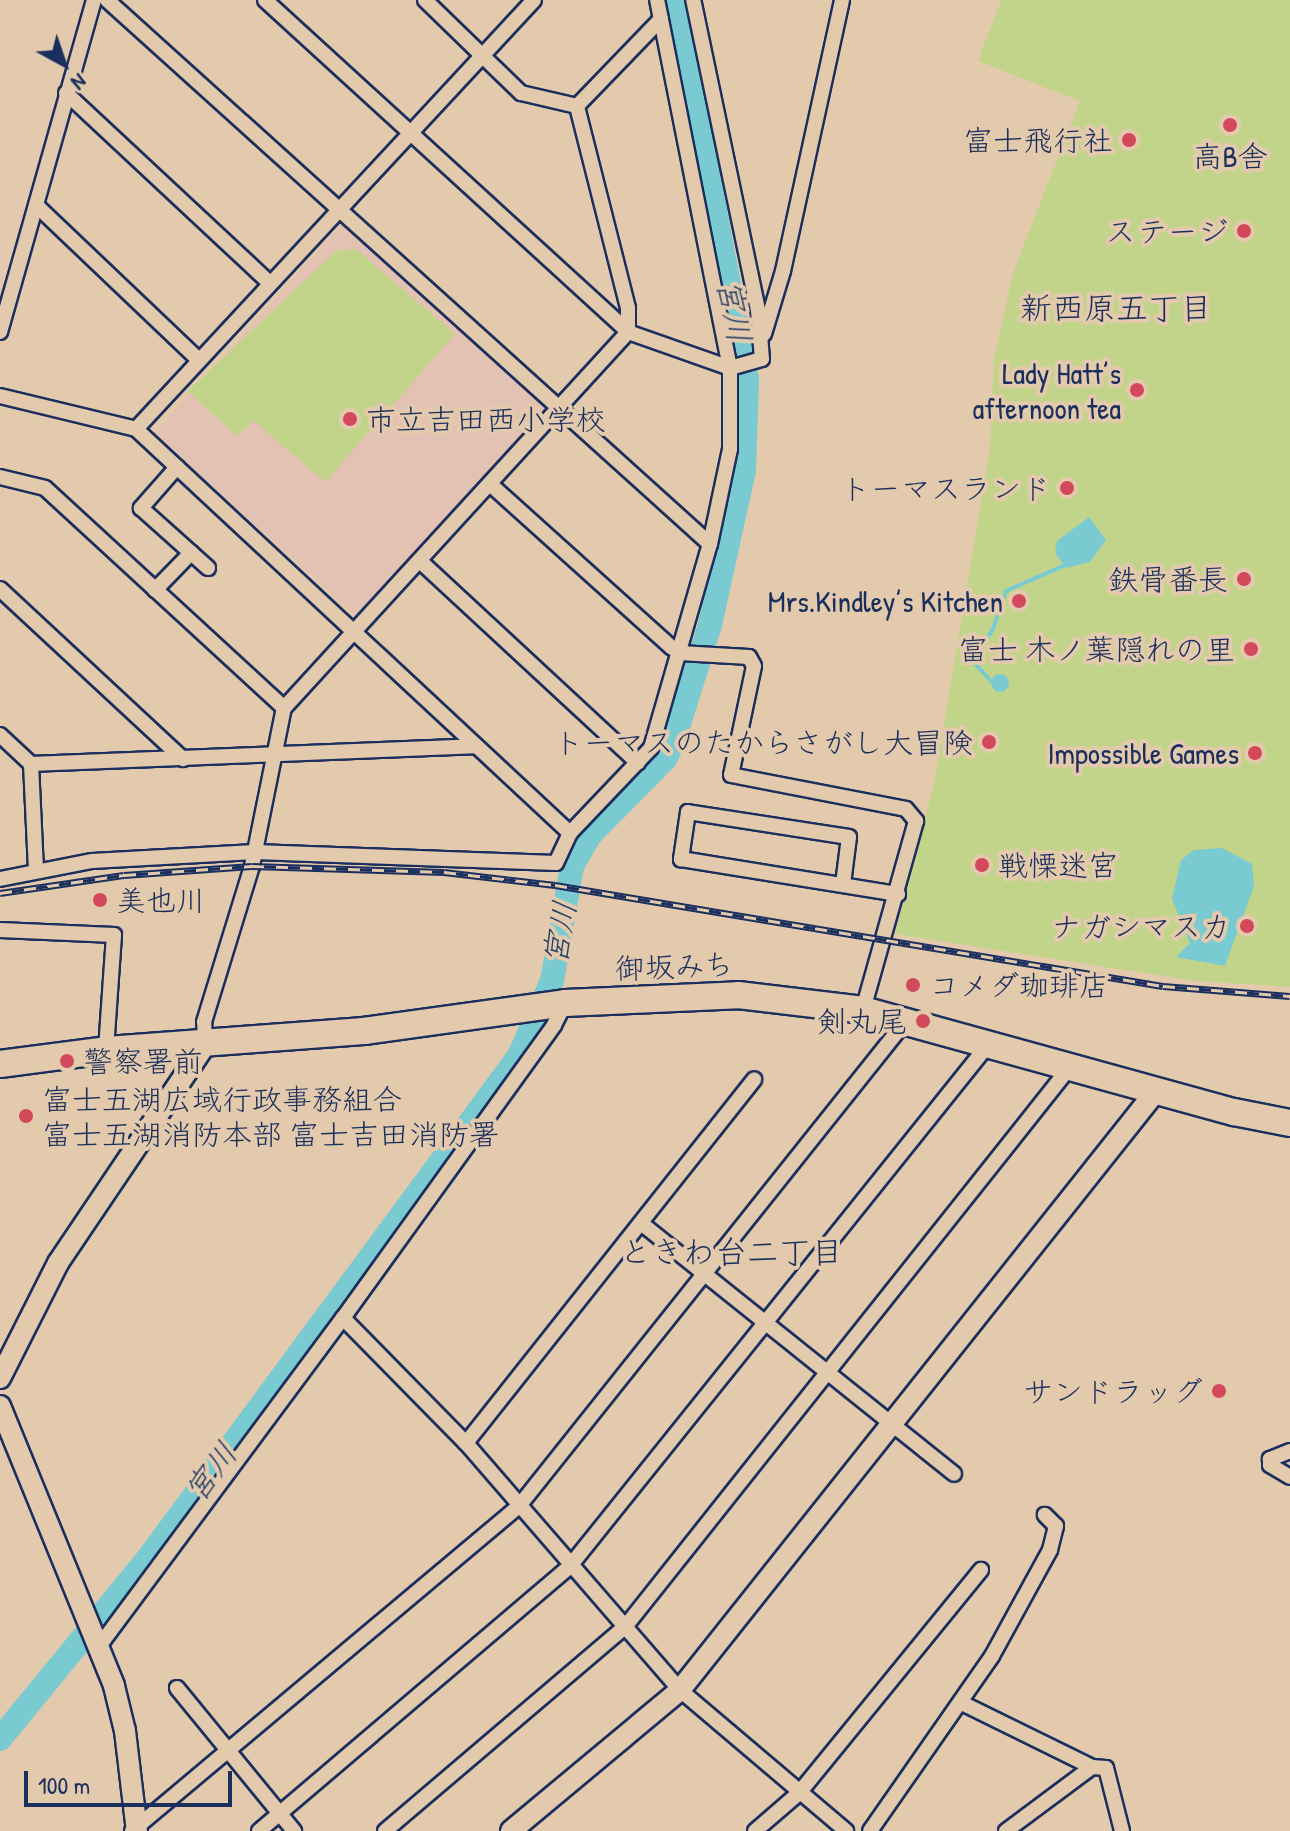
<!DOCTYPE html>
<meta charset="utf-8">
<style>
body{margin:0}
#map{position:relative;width:1290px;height:1831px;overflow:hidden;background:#e4caac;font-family:"Patrick Hand","Klee One",sans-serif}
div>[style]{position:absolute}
.built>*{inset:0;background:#e3c1b3;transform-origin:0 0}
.green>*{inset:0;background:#c1d489}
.water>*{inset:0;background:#7acad2}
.round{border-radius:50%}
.stream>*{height:4px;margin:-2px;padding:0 2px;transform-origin:2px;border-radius:2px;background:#7acad2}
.river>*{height:24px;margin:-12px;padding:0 12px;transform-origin:12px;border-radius:12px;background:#7acad2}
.roads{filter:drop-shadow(2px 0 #1b2f5e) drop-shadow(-2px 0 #1b2f5e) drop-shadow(0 2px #1b2f5e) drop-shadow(0 -2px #1b2f5e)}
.street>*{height:14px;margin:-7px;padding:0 7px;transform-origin:7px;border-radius:7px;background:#e4caac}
.secondary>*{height:20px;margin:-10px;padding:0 10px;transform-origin:10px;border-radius:10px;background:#e4caac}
.highway>*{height:26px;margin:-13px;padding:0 13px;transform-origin:13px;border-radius:13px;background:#e4caac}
.rail>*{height:7px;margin-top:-3.5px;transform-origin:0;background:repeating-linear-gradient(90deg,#e4caac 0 12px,#1b2f5e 0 24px);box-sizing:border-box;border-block:2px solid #1b2f5e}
.dots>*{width:22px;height:22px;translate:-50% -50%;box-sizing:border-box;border:4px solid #e4caac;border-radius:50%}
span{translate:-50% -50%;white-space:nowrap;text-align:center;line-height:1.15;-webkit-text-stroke:8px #e4caac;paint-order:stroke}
.poi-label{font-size:30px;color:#1b2f5e}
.right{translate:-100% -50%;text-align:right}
.left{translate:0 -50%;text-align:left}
.street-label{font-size:30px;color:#1b2f5e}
.neighbourhood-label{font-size:32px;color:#1b2f5e}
.water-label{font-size:32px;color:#243e6a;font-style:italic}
.north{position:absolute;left:24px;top:24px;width:80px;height:80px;-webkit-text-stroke:6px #e4caac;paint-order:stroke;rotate:140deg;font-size:22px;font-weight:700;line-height:32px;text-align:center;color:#1b2f5e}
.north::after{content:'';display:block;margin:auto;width:28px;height:36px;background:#1b2f5e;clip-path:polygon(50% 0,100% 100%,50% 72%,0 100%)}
.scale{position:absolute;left:24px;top:1771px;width:208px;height:36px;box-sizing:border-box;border:4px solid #1b2f5e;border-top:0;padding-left:10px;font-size:24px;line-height:28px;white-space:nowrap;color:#1b2f5e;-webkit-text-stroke:6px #e4caac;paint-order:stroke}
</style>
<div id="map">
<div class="built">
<div style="left:345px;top:221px;width:280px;height:286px;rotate:42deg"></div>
</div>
<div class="green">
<div style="clip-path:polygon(1001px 0,1290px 0,1290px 987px,1196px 981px,895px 934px,934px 784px,990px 448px,994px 359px,1013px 273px,1080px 101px,978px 61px)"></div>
<div style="clip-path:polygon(356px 249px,455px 334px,325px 482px,254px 421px,236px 436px,188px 391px,336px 251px)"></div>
</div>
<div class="water">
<div style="clip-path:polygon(1089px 517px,1106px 540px,1090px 562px,1066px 568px,1055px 553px,1057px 541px)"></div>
<div class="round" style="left:991px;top:674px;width:18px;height:18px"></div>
<div style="clip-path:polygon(1222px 848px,1252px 864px,1254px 886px,1225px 966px,1176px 957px,1190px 943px,1172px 899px,1181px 860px,1194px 850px)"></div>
</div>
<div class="stream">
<div style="left:991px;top:681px;width:26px;rotate:-133deg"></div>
<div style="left:973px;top:662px;width:39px;rotate:-59deg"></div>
<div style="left:993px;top:629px;width:40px;rotate:-71.1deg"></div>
<div style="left:1006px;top:591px;width:62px;rotate:-23.7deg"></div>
</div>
<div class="river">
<div style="left:0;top:1739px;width:240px;rotate:-50.7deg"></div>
<div style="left:152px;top:1553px;width:618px;rotate:-53.56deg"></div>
<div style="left:519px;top:1056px;width:82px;rotate:-66.3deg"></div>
<div style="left:552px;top:981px;width:117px;rotate:-80.1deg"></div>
<div style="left:572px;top:866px;width:34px;rotate:-60deg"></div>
<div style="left:589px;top:836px;width:108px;rotate:-45.4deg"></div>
<div style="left:665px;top:759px;width:18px;rotate:-63deg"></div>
<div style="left:673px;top:743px;width:124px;rotate:-72.6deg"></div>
<div style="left:710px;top:625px;width:158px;rotate:-77.6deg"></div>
<div style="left:744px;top:471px;width:92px;rotate:-88.1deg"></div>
<div style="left:747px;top:379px;width:386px;rotate:-100.8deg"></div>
</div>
<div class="roads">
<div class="street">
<div style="left:107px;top:0;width:812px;rotate:42.06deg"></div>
<div style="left:265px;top:0;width:492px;rotate:42.4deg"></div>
<div style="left:628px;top:332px;width:108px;rotate:19.4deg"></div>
<div style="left:730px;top:368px;width:33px;rotate:-16deg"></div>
<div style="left:762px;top:359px;width:49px;rotate:-94.7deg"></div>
<div style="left:758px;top:310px;width:317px;rotate:-101.8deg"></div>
<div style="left:425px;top:0;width:134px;rotate:44.1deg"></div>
<div style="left:521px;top:93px;width:57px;rotate:13.1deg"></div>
<div style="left:66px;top:93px;width:279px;rotate:43deg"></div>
<div style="left:36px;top:205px;width:225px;rotate:43.6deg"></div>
<div style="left:0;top:332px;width:345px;rotate:-74.2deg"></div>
<div style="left:764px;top:334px;width:66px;rotate:-73.2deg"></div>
<div style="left:783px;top:271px;width:277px;rotate:-77.7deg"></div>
<div style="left:0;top:396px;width:140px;rotate:13.6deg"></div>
<div style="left:136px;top:429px;width:593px;rotate:42.95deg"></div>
<div style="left:136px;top:429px;width:585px;rotate:-47.15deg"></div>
<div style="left:177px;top:467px;width:55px;rotate:131.3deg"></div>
<div style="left:141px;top:508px;width:90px;rotate:41.8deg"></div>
<div style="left:0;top:477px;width:46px;rotate:13.7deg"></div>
<div style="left:45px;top:488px;width:325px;rotate:42.6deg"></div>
<div style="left:490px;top:484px;width:244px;rotate:42deg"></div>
<div style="left:671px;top:647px;width:11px;rotate:34deg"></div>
<div style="left:680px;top:653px;width:69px;rotate:3.3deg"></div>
<div style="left:749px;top:657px;width:10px;rotate:61deg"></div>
<div style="left:754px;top:666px;width:111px;rotate:101.9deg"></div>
<div style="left:731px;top:775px;width:178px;rotate:11deg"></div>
<div style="left:906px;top:809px;width:16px;rotate:50deg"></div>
<div style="left:916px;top:821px;width:196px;rotate:105.7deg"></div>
<div style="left:420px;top:561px;width:297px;rotate:42.8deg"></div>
<div style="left:0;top:589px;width:250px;rotate:42.9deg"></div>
<div style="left:155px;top:590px;width:52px;rotate:-45.8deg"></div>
<div style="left:0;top:735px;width:42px;rotate:43.1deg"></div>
<div style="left:31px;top:764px;width:443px;rotate:-2.3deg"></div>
<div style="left:31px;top:764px;width:107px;rotate:87.3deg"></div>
<div style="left:0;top:879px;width:94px;rotate:-11.1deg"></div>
<div style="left:92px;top:861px;width:163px;rotate:-3.2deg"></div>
<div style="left:255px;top:852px;width:301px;rotate:2.1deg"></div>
<div style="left:556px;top:863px;width:33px;rotate:-65deg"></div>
<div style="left:570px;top:833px;width:117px;rotate:-46.4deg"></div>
<div style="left:651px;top:748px;width:212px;rotate:-73.9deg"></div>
<div style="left:710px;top:544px;width:97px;rotate:-78.1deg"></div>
<div style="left:730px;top:449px;width:81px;rotate:-90deg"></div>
<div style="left:730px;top:368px;width:375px;rotate:-101.2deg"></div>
<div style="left:843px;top:884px;width:47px;rotate:-82.7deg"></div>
<div style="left:849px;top:837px;width:163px;rotate:-171.2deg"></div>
<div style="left:688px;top:812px;width:48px;rotate:98.5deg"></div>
<div style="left:681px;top:859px;width:220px;rotate:9.2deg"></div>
<div style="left:0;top:930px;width:114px;rotate:2.5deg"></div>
<div style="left:114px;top:935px;width:115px;rotate:94deg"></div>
<div style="left:205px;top:1045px;width:23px;rotate:-92deg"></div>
<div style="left:204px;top:1022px;width:163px;rotate:-72.9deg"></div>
<div style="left:252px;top:866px;width:161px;rotate:-78.6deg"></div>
<div style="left:284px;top:708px;width:510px;rotate:-47.54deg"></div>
<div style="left:628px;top:332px;width:24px;rotate:-90deg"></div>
<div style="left:628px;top:308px;width:208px;rotate:-104.2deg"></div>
<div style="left:577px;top:106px;width:121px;rotate:-46deg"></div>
<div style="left:641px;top:1223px;width:401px;rotate:38.7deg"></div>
<div style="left:343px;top:1318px;width:175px;rotate:45.5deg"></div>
<div style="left:466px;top:1443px;width:327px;rotate:49.1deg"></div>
<div style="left:680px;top:1690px;width:218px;rotate:40.3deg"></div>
<div style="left:466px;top:1443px;width:464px;rotate:-51.6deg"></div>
<div style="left:1290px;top:1451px;width:22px;rotate:158deg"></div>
<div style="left:1270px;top:1459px;width:6px;rotate:90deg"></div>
<div style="left:1270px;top:1465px;width:23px;rotate:31deg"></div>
<div style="left:100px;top:1645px;width:407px;rotate:-53.4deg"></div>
<div style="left:343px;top:1318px;width:361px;rotate:-54.2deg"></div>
<div style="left:554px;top:1025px;width:25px;rotate:-63deg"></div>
<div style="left:177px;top:1688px;width:185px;rotate:50.7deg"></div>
<div style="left:962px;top:1703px;width:145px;rotate:26.2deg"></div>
<div style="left:132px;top:1831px;width:505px;rotate:-40.02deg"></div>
<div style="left:519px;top:1506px;width:619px;rotate:-51.43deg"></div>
<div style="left:259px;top:1831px;width:409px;rotate:-40.4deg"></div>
<div style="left:570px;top:1566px;width:668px;rotate:-51.26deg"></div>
<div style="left:385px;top:1831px;width:315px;rotate:-40.4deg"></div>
<div style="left:625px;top:1627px;width:715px;rotate:-51.53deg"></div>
<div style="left:755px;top:1831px;width:58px;rotate:-40.8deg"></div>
<div style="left:799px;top:1793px;width:288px;rotate:-50.8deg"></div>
<div style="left:870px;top:1831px;width:213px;rotate:-55.1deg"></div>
<div style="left:992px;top:1656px;width:121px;rotate:-61.3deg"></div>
<div style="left:1050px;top:1550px;width:25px;rotate:-76deg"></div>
<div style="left:1056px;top:1526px;width:16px;rotate:-135deg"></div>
<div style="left:1006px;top:1831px;width:107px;rotate:-36.7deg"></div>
<div style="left:1092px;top:1767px;width:14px;rotate:4deg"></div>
<div style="left:1106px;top:1768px;width:65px;rotate:75.7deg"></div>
</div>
<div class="secondary">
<div style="left:0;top:1378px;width:129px;rotate:-63.2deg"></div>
<div style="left:58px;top:1263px;width:263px;rotate:-56deg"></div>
<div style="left:0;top:1406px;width:302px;rotate:67.8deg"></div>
<div style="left:114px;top:1686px;width:46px;rotate:76.3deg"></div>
<div style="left:125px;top:1731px;width:101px;rotate:83.2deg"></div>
<div style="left:511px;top:1831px;width:220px;rotate:-39.8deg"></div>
<div style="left:680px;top:1690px;width:767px;rotate:-51.52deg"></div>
</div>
<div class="highway">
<div style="left:0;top:1064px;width:107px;rotate:-7.5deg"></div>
<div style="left:106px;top:1050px;width:259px;rotate:-4.2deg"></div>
<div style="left:364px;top:1031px;width:203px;rotate:-7.9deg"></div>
<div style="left:565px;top:1003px;width:173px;rotate:-2.6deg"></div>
<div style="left:738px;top:995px;width:126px;rotate:6.8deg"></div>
<div style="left:863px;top:1010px;width:385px;rotate:15.4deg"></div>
<div style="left:1234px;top:1112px;width:57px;rotate:11.1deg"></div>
</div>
</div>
<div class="rail">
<div style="left:0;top:893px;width:125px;rotate:-8.3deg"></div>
<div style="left:124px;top:875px;width:128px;rotate:-4deg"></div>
<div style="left:252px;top:866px;width:192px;rotate:1.8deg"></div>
<div style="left:444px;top:872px;width:112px;rotate:6.7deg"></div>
<div style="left:555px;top:885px;width:616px;rotate:9.43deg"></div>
<div style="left:1163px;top:986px;width:127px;rotate:4.5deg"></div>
</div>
<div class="dots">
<div style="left:1230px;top:125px;background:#d1495b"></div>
<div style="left:1129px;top:140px;background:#d1495b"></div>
<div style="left:1244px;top:231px;background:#d1495b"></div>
<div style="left:1137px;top:390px;background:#d1495b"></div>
<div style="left:350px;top:419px;background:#d1495b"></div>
<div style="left:1067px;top:488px;background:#d1495b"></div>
<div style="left:1244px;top:579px;background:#d1495b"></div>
<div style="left:1019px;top:601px;background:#d1495b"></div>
<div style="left:1251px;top:649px;background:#d1495b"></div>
<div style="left:989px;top:742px;background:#d1495b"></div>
<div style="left:1255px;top:753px;background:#d1495b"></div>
<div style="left:982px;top:865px;background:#d1495b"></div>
<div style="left:100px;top:900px;background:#d1495b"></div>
<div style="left:1247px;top:926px;background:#d1495b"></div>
<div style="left:913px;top:985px;background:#d1495b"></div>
<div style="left:923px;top:1021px;background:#d1495b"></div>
<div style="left:67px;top:1061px;background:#d1495b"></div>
<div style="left:26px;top:1116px;background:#d1495b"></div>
<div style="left:1219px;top:1391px;background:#d1495b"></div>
</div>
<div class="poi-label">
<span class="right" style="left:1113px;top:140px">富士飛行社</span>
<span style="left:1230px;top:156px">高B舎</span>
<span class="right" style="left:1228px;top:231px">ステージ</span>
<span class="right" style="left:1121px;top:390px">Lady Hatt’s<br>afternoon tea</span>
<span class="left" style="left:366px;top:419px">市立吉田西小学校</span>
<span class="right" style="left:1051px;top:488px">トーマスランド</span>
<span class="right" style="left:1228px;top:579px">鉄骨番長</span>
<span class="right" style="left:1003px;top:601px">Mrs.Kindley’s Kitchen</span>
<span class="right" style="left:1235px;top:649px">富士 木ノ葉隠れの里</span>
<span class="right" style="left:973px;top:742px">トーマスのたからさがし大冒険</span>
<span class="right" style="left:1239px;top:753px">Impossible Games</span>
<span class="left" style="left:998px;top:865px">戦慄迷宮</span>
<span class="left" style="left:116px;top:900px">美也川</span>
<span class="right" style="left:1231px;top:926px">ナガシマスカ</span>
<span class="left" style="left:929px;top:985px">コメダ珈琲店</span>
<span class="right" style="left:907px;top:1021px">剣丸尾</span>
<span class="left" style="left:83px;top:1061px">警察署前</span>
<span class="left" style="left:42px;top:1116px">富士五湖広域行政事務組合<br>富士五湖消防本部 富士吉田消防署</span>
<span class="right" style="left:1203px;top:1391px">サンドラッグ</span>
</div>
<div class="street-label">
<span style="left:674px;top:966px;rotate:-2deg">御坂みち</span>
</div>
<div class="neighbourhood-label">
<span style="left:1116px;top:308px">新西原五丁目</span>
<span style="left:731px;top:1252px">ときわ台二丁目</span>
</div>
<div class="water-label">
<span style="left:734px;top:311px;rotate:79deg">宮川</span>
<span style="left:560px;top:933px;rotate:-80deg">宮川</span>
<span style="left:211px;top:1472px;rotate:-53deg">宮川</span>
</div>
<div class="north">N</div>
<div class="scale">100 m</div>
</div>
